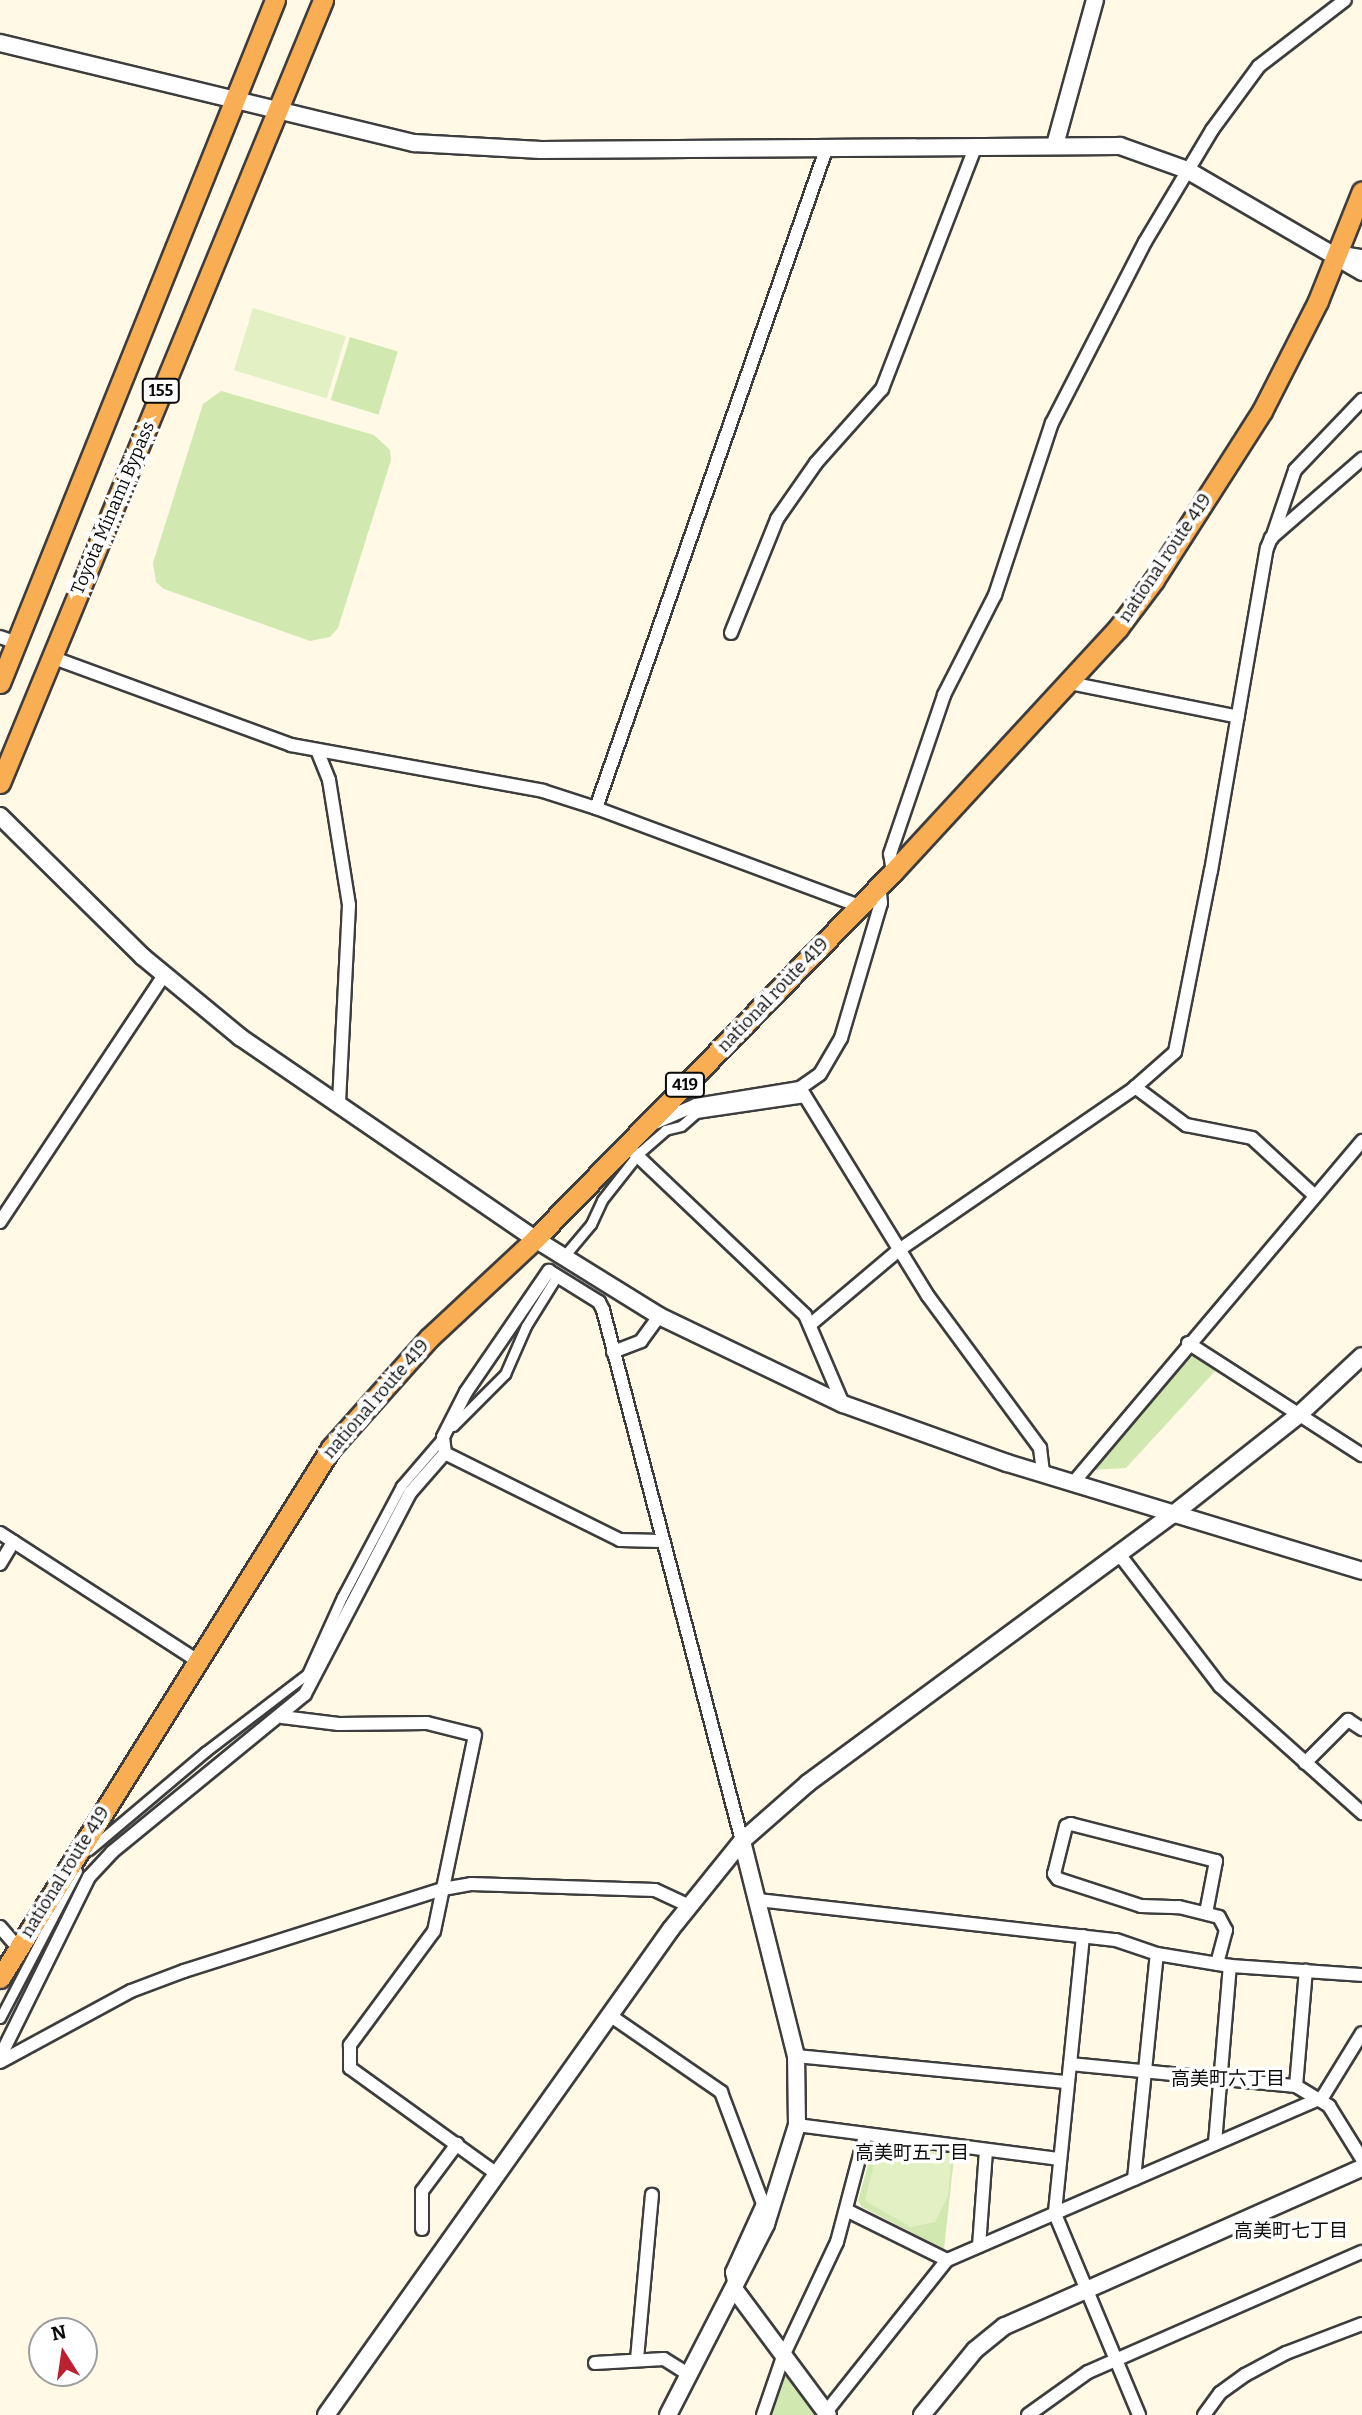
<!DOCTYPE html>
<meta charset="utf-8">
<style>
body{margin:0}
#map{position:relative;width:1362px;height:2415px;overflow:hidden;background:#fff9e6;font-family:Bitter,"Noto Sans JP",serif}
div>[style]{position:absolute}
.green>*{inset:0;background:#d1e9b1;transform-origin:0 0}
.pitch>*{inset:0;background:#e3f0c3;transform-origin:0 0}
.roads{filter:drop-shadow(2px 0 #3d3d3d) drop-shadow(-2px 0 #3d3d3d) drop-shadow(0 2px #3d3d3d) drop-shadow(0 -2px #3d3d3d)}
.pedestrian>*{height:9px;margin:-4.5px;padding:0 4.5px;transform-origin:4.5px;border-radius:4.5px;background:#fff}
.minor>*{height:12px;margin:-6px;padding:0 6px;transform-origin:6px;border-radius:6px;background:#fff}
.tertiary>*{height:16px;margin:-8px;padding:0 8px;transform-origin:8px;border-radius:8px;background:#fff}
.trunk>*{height:19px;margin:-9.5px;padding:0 9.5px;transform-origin:9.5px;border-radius:9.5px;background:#faae53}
span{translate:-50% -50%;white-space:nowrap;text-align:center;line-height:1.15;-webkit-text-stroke:7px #fff;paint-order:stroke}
.shield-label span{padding:2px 5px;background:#fff;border:2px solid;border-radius:5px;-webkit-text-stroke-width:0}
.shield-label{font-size:16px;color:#0a0a0a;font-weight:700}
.street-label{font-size:18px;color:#0a0a0a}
.neighbourhood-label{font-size:19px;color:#0a0a0a}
.north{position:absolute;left:28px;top:2317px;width:70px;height:70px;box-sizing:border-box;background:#fff;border:2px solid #9d9d9d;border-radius:50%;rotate:348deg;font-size:19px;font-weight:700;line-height:28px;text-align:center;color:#0a0a0a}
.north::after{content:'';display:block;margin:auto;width:24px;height:32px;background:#bb2131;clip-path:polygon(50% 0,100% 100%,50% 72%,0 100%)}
</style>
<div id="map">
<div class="green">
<div style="left:350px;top:337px;width:50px;height:66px;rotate:17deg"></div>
<div style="clip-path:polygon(221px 391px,374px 435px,390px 450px,391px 460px,338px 628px,330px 637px,310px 641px,164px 589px,156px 582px,153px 563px,203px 404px)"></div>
<div style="clip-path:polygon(1189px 1352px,1217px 1369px,1126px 1468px,1092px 1470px)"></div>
<div style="clip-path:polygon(880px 2139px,955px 2149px,944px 2249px,862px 2207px,858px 2201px,874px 2143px)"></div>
<div style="clip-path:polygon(788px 2376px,819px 2415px,765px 2415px,778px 2379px)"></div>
</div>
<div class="pitch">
<div style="left:253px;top:308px;width:97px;height:65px;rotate:17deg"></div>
<div style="clip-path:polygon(879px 2143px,952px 2152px,948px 2196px,935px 2222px,911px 2227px,865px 2201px)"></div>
</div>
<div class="roads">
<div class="pedestrian">
<div style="left:565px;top:1255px;width:40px;rotate:-50deg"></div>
<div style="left:591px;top:1224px;width:26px;rotate:-65deg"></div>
<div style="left:602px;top:1200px;width:60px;rotate:-51.8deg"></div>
<div style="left:639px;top:1153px;width:35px;rotate:-41deg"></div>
<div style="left:665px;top:1130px;width:16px;rotate:-14deg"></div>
<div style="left:681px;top:1126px;width:20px;rotate:-41deg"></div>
<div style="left:696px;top:1113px;width:110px;rotate:-8.4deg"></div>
<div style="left:453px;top:1426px;width:74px;rotate:-45deg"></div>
<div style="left:505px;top:1374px;width:52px;rotate:-66.4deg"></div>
<div style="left:526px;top:1326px;width:59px;rotate:-58.2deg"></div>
<div style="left:89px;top:1850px;width:152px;rotate:-40.2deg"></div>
<div style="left:205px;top:1752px;width:128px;rotate:-37.4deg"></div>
<div style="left:307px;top:1674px;width:85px;rotate:-65.6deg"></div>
<div style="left:342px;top:1597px;width:126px;rotate:-62deg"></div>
<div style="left:401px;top:1486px;width:66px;rotate:-49.3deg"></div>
<div style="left:0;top:2018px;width:166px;rotate:-62.4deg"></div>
</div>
<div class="minor">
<div style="left:1272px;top:538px;width:72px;rotate:-71.3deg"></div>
<div style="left:1295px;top:470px;width:97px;rotate:-46.3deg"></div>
<div style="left:731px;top:633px;width:123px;rotate:-68deg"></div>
<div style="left:777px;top:519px;width:68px;rotate:-55.1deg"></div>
<div style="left:816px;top:463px;width:99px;rotate:-48.3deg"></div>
<div style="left:882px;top:389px;width:261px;rotate:-68.9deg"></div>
<div style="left:0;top:637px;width:18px;rotate:19deg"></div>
<div style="left:51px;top:657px;width:256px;rotate:20.1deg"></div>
<div style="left:291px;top:745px;width:256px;rotate:10.3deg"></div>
<div style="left:543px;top:791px;width:56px;rotate:17.8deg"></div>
<div style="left:596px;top:808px;width:700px;rotate:-70.74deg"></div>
<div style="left:1070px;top:683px;width:171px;rotate:11.4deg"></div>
<div style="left:317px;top:750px;width:32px;rotate:68deg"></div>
<div style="left:329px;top:780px;width:127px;rotate:80.9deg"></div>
<div style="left:349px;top:905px;width:200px;rotate:92.9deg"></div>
<div style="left:596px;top:808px;width:282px;rotate:20.4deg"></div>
<div style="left:893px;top:872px;width:18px;rotate:-99deg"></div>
<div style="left:890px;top:854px;width:168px;rotate:-71.2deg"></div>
<div style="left:944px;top:695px;width:112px;rotate:-63deg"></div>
<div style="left:995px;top:595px;width:181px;rotate:-71.7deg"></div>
<div style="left:1052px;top:423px;width:203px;rotate:-62.8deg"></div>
<div style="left:1145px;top:242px;width:131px;rotate:-59.1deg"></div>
<div style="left:1212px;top:130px;width:79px;rotate:-53.7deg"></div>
<div style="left:1259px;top:66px;width:108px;rotate:-37.5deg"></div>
<div style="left:1135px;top:1087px;width:64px;rotate:36.7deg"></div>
<div style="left:1186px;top:1125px;width:67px;rotate:11.1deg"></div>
<div style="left:1252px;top:1138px;width:84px;rotate:42.6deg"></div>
<div style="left:800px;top:1088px;width:244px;rotate:58.4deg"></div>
<div style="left:928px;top:1296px;width:189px;rotate:53.6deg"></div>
<div style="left:1040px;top:1448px;width:25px;rotate:83deg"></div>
<div style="left:650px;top:1125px;width:50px;rotate:-23.5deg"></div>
<div style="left:696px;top:1105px;width:105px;rotate:-9.3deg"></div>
<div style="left:800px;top:1088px;width:24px;rotate:-35deg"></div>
<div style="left:820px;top:1074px;width:42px;rotate:-59.7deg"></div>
<div style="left:841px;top:1038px;width:141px;rotate:-73.5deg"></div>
<div style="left:881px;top:903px;width:18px;rotate:-96deg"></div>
<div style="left:626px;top:1145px;width:247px;rotate:43.5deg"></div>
<div style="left:805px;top:1315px;width:97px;rotate:66.9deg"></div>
<div style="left:0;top:1222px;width:296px;rotate:-56.4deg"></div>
<div style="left:811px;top:1324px;width:115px;rotate:-40.1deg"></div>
<div style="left:899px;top:1250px;width:284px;rotate:-34.5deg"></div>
<div style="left:1133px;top:1089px;width:56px;rotate:-41.4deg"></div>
<div style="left:1175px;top:1052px;width:185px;rotate:-78.8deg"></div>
<div style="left:1211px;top:871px;width:328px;rotate:-80.2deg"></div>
<div style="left:1267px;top:548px;width:11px;rotate:-68deg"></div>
<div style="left:1271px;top:538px;width:121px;rotate:-41deg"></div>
<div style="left:1188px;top:1343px;width:207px;rotate:32.8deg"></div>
<div style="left:613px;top:1352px;width:30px;rotate:-21deg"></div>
<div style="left:641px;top:1341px;width:31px;rotate:-54deg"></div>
<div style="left:1073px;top:1483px;width:448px;rotate:-49.8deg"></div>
<div style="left:0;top:1533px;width:234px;rotate:32.9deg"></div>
<div style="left:661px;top:1541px;width:41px;rotate:-178.6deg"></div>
<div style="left:620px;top:1540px;width:195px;rotate:-153.6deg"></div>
<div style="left:445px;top:1453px;width:16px;rotate:-97deg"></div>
<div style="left:443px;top:1437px;width:51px;rotate:-62.9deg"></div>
<div style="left:466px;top:1392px;width:147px;rotate:-55.6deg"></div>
<div style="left:549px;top:1271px;width:59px;rotate:31.8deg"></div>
<div style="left:599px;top:1302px;width:9px;rotate:63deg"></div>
<div style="left:603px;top:1310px;width:549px;rotate:75.33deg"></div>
<div style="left:1119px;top:1554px;width:166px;rotate:52.6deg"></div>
<div style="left:1220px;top:1686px;width:191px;rotate:41.8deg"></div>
<div style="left:0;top:1564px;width:26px;rotate:-59deg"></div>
<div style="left:282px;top:1717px;width:57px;rotate:7deg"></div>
<div style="left:339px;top:1724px;width:88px;rotate:-0.7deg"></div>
<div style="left:427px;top:1723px;width:49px;rotate:14deg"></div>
<div style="left:475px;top:1735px;width:200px;rotate:101.8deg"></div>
<div style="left:434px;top:1931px;width:142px;rotate:126.4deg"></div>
<div style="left:350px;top:2045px;width:23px;rotate:90deg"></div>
<div style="left:350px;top:2068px;width:181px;rotate:35.8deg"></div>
<div style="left:1305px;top:1763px;width:61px;rotate:-45deg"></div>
<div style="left:1348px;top:1720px;width:17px;rotate:33deg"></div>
<div style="left:758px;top:1900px;width:360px;rotate:6.4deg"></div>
<div style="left:1116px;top:1940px;width:43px;rotate:18.9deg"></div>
<div style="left:1157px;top:1954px;width:74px;rotate:9.3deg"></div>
<div style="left:1230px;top:1966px;width:132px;rotate:3.9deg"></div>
<div style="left:1206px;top:1913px;width:53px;rotate:-79.1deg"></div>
<div style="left:1216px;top:1861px;width:150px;rotate:-165.7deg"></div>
<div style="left:1071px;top:1824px;width:5px;rotate:158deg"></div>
<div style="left:1066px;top:1826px;width:49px;rotate:104deg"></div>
<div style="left:1054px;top:1874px;width:6px;rotate:51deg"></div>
<div style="left:1058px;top:1879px;width:87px;rotate:18deg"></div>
<div style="left:1141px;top:1906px;width:38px;rotate:2deg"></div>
<div style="left:1179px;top:1907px;width:41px;rotate:14deg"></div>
<div style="left:1219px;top:1917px;width:15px;rotate:62deg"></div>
<div style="left:1226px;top:1930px;width:35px;rotate:105deg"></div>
<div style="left:0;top:1927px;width:28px;rotate:49deg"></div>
<div style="left:1083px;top:1936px;width:279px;rotate:95.8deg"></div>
<div style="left:1055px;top:2214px;width:218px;rotate:67.3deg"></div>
<div style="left:611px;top:2016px;width:134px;rotate:34.6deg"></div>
<div style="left:721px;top:2092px;width:120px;rotate:69.4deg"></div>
<div style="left:763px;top:2204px;width:75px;rotate:114.5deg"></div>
<div style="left:732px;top:2272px;width:14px;rotate:78deg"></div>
<div style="left:796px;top:2056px;width:273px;rotate:5.5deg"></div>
<div style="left:0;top:2057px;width:201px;rotate:-63.7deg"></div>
<div style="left:89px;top:1877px;width:34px;rotate:-47deg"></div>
<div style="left:112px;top:1852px;width:249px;rotate:-39.3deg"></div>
<div style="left:305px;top:1694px;width:227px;rotate:-62.4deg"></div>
<div style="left:410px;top:1493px;width:53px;rotate:-48.8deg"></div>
<div style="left:0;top:2062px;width:149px;rotate:-28.5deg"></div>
<div style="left:131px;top:1991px;width:57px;rotate:-20.7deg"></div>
<div style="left:184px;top:1971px;width:272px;rotate:-17.6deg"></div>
<div style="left:443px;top:1889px;width:28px;rotate:-10deg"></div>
<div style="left:471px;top:1884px;width:184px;rotate:1.9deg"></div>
<div style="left:655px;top:1890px;width:38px;rotate:25deg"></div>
<div style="left:1070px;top:2064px;width:227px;rotate:5.6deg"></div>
<div style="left:1296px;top:2086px;width:39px;rotate:31deg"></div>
<div style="left:1329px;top:2106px;width:62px;rotate:58.1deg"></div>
<div style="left:1296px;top:2086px;width:116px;rotate:-85.1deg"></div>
<div style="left:797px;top:2125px;width:265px;rotate:7.4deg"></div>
<div style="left:1215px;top:2143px;width:178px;rotate:-85.2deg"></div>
<div style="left:1134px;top:2179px;width:226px;rotate:-84.2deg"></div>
<div style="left:846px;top:2210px;width:113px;rotate:26.3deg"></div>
<div style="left:422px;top:2229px;width:38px;rotate:-90deg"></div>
<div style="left:422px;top:2191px;width:59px;rotate:-53.3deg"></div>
<div style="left:979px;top:2246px;width:96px;rotate:-85.8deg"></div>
<div style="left:637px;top:2359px;width:165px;rotate:-84.8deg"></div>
<div style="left:595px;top:2363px;width:69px;rotate:-3.3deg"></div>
<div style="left:664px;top:2359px;width:28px;rotate:32deg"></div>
<div style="left:826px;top:2412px;width:194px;rotate:-51.5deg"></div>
<div style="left:947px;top:2260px;width:408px;rotate:-23.4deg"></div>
<div style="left:1322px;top:2098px;width:76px;rotate:-58.4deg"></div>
<div style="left:763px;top:2415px;width:65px;rotate:-71deg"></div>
<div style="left:784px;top:2354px;width:124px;rotate:-64.7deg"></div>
<div style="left:837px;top:2242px;width:110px;rotate:-75.2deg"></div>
<div style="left:1028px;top:2415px;width:74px;rotate:-35.6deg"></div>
<div style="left:1088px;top:2372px;width:299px;rotate:-23.7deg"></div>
<div style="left:1204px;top:2415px;width:27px;rotate:-54deg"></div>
<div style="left:1220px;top:2393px;width:31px;rotate:-36deg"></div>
<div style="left:1245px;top:2375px;width:47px;rotate:-28.2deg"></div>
<div style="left:1286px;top:2353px;width:81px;rotate:-20.9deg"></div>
</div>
<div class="tertiary">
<div style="left:0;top:43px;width:426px;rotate:13.6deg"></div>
<div style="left:414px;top:143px;width:127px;rotate:3.2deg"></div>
<div style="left:541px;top:150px;width:579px;rotate:-0.4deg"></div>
<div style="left:1120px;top:146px;width:71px;rotate:19.7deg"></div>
<div style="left:1187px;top:170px;width:203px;rotate:30.2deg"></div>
<div style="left:1055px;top:145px;width:150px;rotate:-74.6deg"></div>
<div style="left:1336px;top:254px;width:26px;rotate:9deg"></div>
<div style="left:0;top:816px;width:201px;rotate:44.6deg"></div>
<div style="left:143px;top:957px;width:126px;rotate:39.5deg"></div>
<div style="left:240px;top:1037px;width:358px;rotate:34.4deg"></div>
<div style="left:535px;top:1239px;width:146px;rotate:31.8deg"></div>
<div style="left:659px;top:1316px;width:204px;rotate:25.6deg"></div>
<div style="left:843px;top:1404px;width:174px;rotate:19.8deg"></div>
<div style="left:1007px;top:1463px;width:371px;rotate:16.9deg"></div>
<div style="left:735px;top:2290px;width:156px;rotate:53.4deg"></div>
<div style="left:326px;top:2415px;width:596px;rotate:-54.63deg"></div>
<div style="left:671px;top:1929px;width:113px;rotate:-51.1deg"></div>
<div style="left:742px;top:1841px;width:88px;rotate:-41.3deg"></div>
<div style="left:808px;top:1783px;width:452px;rotate:-36.4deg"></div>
<div style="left:1172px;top:1515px;width:164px;rotate:-38.3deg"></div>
<div style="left:1301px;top:1413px;width:83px;rotate:-43.1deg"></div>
<div style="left:668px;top:2415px;width:215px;rotate:-62.8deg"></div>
<div style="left:766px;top:2224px;width:104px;rotate:-72.6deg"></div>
<div style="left:797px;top:2125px;width:69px;rotate:-90.8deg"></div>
<div style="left:796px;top:2056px;width:222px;rotate:-104.1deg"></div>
<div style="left:922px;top:2415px;width:84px;rotate:-50.8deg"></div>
<div style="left:975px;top:2350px;width:38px;rotate:-39deg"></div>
<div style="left:1005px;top:2326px;width:390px;rotate:-23.9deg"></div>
</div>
<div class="trunk">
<div style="left:0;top:683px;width:736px;rotate:-68.07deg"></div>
<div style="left:0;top:783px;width:847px;rotate:-67.58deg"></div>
<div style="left:0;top:1978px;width:625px;rotate:-58.01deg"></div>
<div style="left:331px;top:1448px;width:147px;rotate:-48.3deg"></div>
<div style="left:429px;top:1338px;width:145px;rotate:-43deg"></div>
<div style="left:535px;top:1239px;width:513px;rotate:-45.71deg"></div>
<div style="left:893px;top:872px;width:332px;rotate:-47.3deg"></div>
<div style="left:1118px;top:628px;width:60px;rotate:-53.1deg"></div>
<div style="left:1154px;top:580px;width:201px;rotate:-57.4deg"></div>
<div style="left:1262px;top:411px;width:123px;rotate:-63deg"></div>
<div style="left:1318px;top:301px;width:118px;rotate:-68.2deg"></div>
</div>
</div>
<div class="shield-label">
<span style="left:161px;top:391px">155</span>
<span style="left:685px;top:1085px">419</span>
</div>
<div class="street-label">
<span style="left:113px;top:508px;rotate:-67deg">Toyota Minami Bypass</span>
<span style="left:1165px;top:558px;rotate:-56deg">national route 419</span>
<span style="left:773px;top:995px;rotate:-46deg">national route 419</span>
<span style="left:376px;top:1399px;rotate:-49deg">national route 419</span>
<span style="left:65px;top:1872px;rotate:-58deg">national route 419</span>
</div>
<div class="neighbourhood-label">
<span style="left:1228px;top:2079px">高美町六丁目</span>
<span style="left:912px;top:2153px">高美町五丁目</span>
<span style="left:1291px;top:2231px">高美町七丁目</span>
</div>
<div class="north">N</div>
</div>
